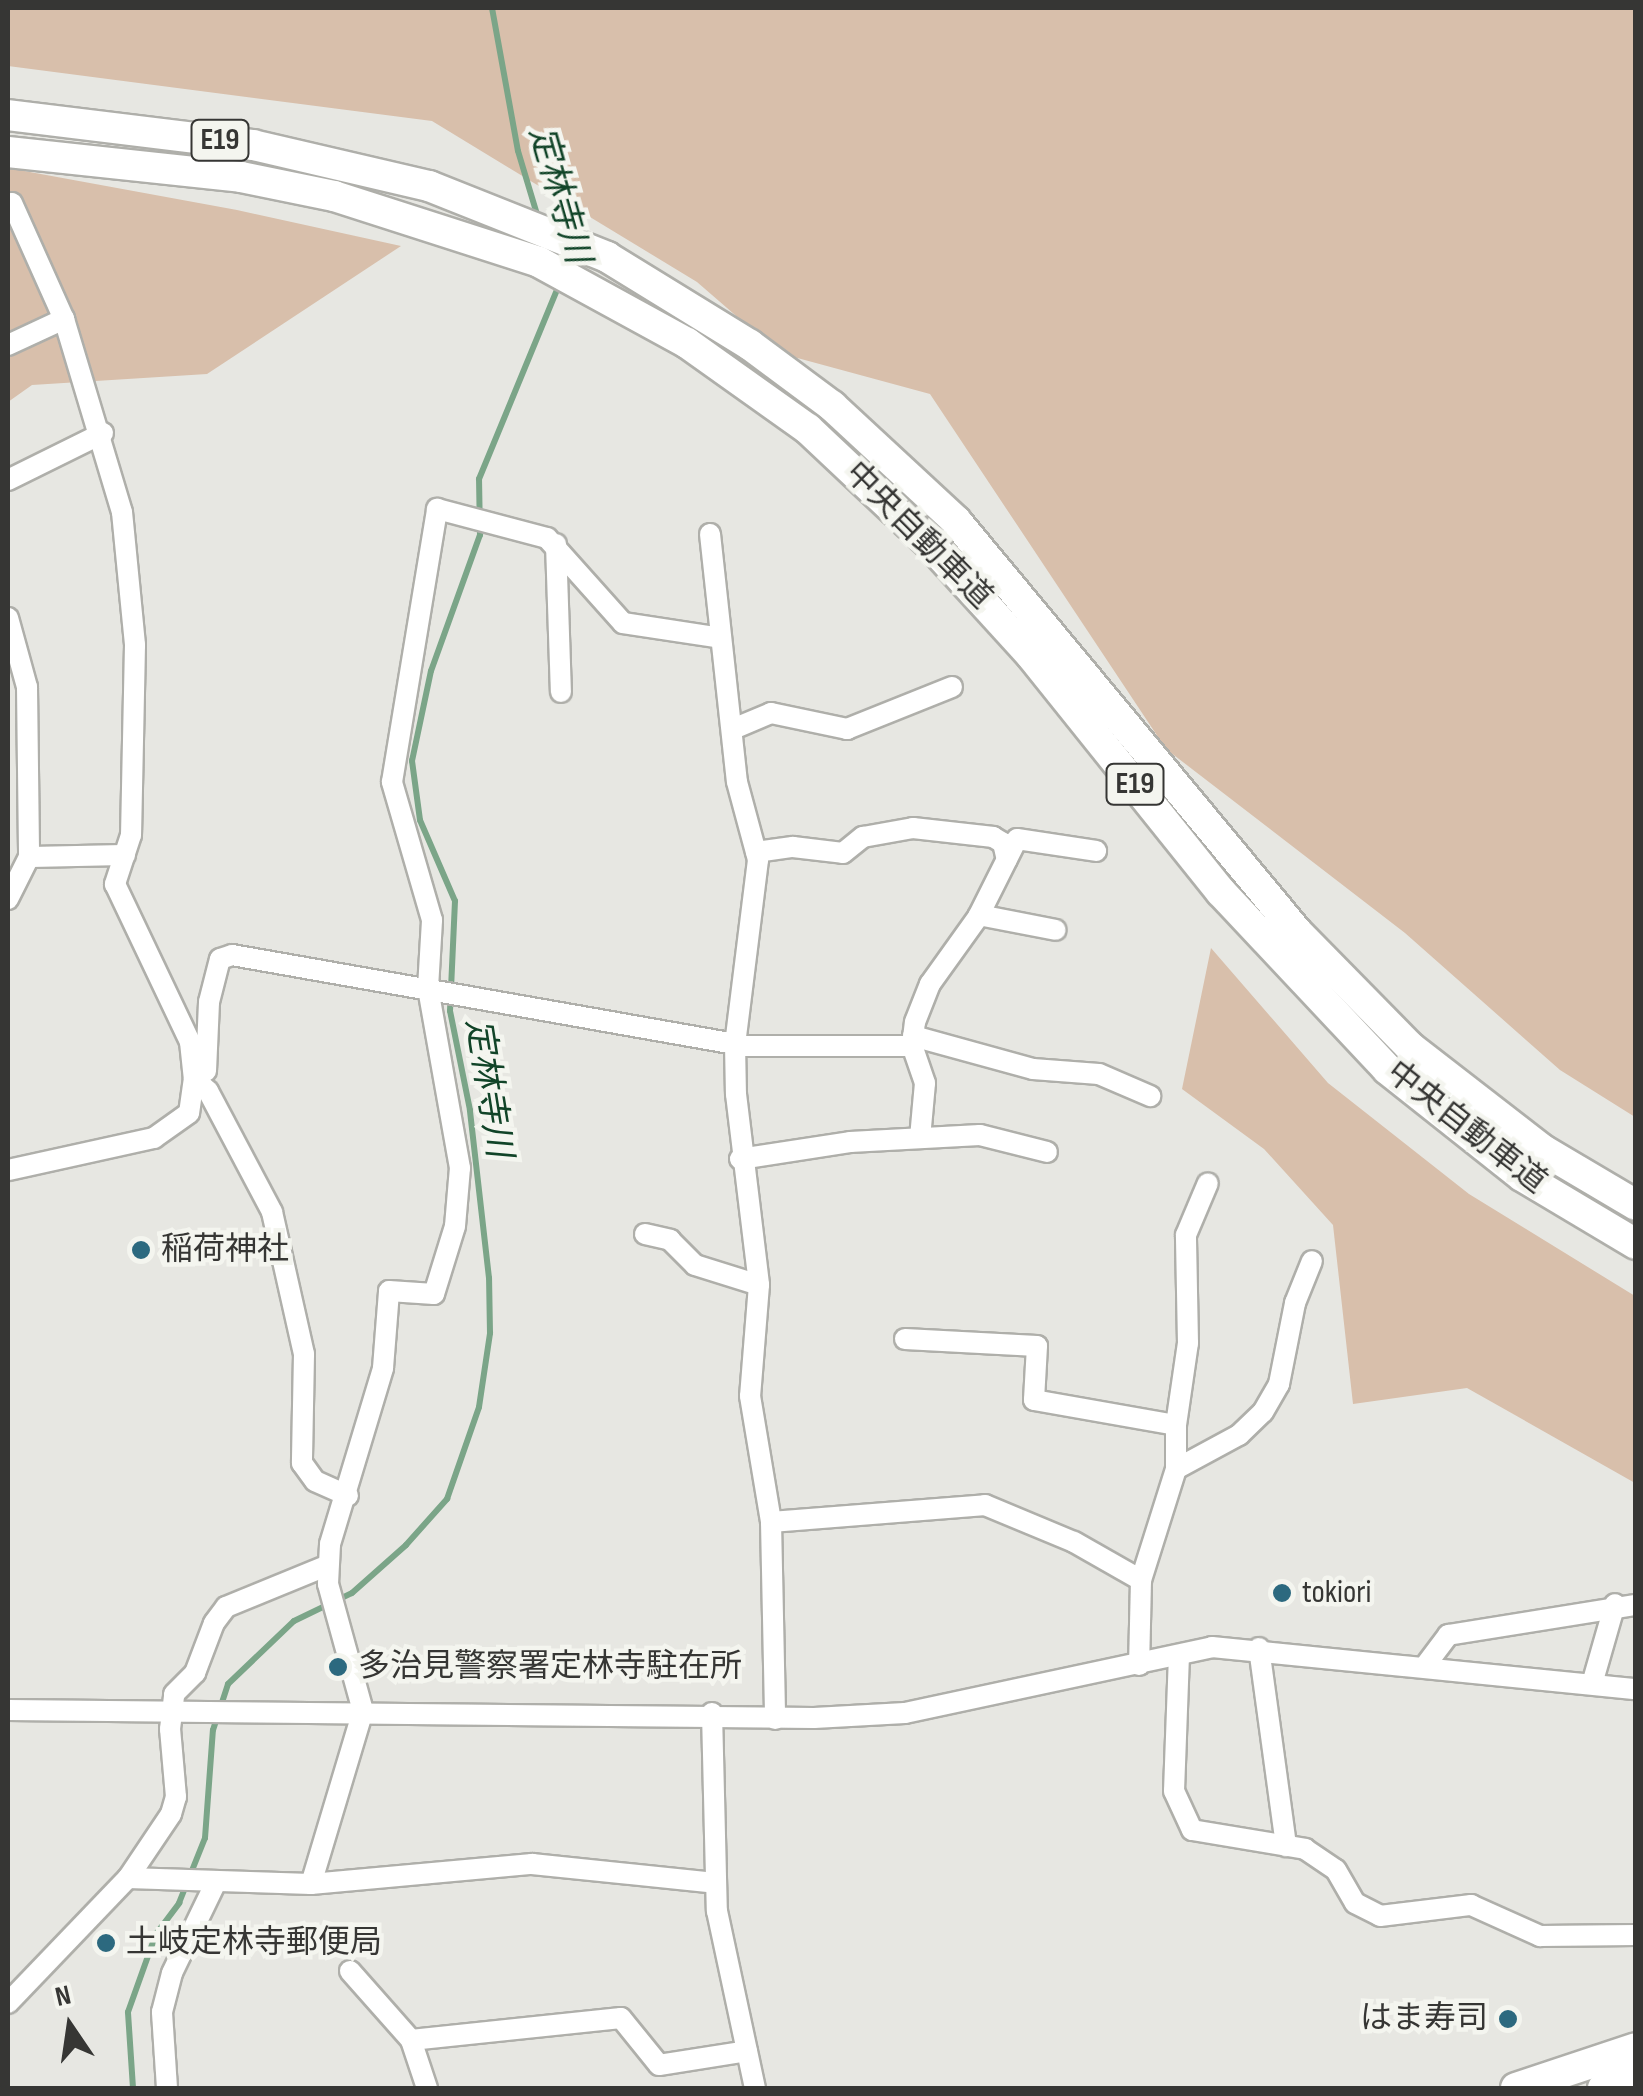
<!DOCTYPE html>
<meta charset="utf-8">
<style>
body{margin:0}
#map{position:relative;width:1643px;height:2096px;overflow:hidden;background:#e7e7e2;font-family:"Sofia Sans Condensed","Noto Sans JP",sans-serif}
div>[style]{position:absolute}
.green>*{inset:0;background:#d8bfab}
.stream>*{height:6px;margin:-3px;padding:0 3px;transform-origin:3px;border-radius:3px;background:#7ba588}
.roads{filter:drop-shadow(2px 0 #afafaa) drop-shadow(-2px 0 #afafaa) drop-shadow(0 2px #afafaa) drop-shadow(0 -2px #afafaa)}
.minor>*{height:20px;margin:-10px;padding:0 10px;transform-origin:10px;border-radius:10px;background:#fff}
.highway>*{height:30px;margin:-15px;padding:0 15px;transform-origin:15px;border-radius:15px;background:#fff}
.dots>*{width:28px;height:28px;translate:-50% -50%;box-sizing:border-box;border:5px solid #f4f5ef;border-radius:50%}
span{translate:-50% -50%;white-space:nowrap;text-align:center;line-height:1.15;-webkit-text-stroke:9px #f4f5ef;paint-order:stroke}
.shield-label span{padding:2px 8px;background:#f4f5ef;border:2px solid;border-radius:8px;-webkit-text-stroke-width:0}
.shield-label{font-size:30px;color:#363634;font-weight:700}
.street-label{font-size:32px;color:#363634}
.poi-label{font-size:32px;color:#363634}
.left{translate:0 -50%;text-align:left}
.right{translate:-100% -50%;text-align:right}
.water-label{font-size:35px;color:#114428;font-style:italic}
.frame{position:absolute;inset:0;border:10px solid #363634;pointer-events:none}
.north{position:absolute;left:20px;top:1976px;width:100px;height:100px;-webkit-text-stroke:8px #f4f5ef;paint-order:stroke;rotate:347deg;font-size:28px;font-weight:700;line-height:40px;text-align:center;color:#363634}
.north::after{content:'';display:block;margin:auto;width:35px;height:45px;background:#363634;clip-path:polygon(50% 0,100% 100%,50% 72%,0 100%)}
</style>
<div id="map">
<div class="green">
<div style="clip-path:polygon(8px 8px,1635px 8px,1635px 1117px,1560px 1070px,1405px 933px,1166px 749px,930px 394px,779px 353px,697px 282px,432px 121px,8px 66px)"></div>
<div style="clip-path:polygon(8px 168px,237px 210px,401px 246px,207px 374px,32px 385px,8px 402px)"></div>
<div style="clip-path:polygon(1211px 948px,1328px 1083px,1469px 1194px,1635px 1296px,1635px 1483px,1467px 1388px,1353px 1404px,1333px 1225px,1264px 1149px,1182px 1089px)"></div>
</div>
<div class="stream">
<div style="left:492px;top:8px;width:145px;rotate:79.7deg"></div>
<div style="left:518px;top:151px;width:73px;rotate:73.3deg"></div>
<div style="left:133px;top:2088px;width:76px;rotate:-93.8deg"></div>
<div style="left:128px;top:2012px;width:83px;rotate:-70.3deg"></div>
<div style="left:156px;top:1934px;width:39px;rotate:-53deg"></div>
<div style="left:179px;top:1903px;width:70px;rotate:-68.2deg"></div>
<div style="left:205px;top:1838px;width:108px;rotate:-85.8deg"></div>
<div style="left:213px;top:1730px;width:48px;rotate:-71.9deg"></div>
<div style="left:228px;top:1684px;width:91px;rotate:-43.7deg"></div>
<div style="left:294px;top:1621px;width:64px;rotate:-25.8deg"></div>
<div style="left:352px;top:1593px;width:72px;rotate:-41.6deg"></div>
<div style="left:406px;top:1545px;width:62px;rotate:-48.3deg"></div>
<div style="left:447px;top:1499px;width:97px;rotate:-70.8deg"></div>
<div style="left:479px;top:1407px;width:75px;rotate:-81.5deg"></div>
<div style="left:490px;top:1333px;width:55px;rotate:-91deg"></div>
<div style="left:489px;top:1278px;width:169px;rotate:-96.5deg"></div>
<div style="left:470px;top:1110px;width:101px;rotate:-101.4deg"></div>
<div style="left:450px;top:1011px;width:110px;rotate:-87.4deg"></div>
<div style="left:455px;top:901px;width:88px;rotate:-113.4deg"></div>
<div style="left:420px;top:820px;width:60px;rotate:-97.7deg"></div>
<div style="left:412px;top:761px;width:92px;rotate:-78.1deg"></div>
<div style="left:431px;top:671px;width:145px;rotate:-70.2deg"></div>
<div style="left:480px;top:535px;width:56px;rotate:-91deg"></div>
<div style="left:479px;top:479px;width:210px;rotate:-67.6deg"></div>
</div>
<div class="roads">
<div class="minor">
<div style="left:8px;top:205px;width:4px;rotate:-27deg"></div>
<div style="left:12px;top:203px;width:127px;rotate:65.9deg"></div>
<div style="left:64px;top:319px;width:202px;rotate:73.3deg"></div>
<div style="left:122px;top:512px;width:134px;rotate:84.4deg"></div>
<div style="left:135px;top:645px;width:190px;rotate:91.2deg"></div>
<div style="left:131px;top:835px;width:52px;rotate:108.1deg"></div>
<div style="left:115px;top:884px;width:175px;rotate:64.6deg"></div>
<div style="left:190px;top:1042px;width:36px;rotate:84deg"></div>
<div style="left:194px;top:1078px;width:35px;rotate:98deg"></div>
<div style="left:189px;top:1113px;width:43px;rotate:144.5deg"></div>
<div style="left:154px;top:1138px;width:149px;rotate:167.6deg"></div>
<div style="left:8px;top:345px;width:62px;rotate:-24.9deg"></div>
<div style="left:8px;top:480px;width:106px;rotate:-26.3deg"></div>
<div style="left:710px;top:534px;width:249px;rotate:83.8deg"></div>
<div style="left:737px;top:782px;width:81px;rotate:74.9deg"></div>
<div style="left:758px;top:860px;width:185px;rotate:97.1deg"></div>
<div style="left:735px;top:1044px;width:50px;rotate:88.9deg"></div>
<div style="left:736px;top:1094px;width:192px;rotate:83.1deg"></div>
<div style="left:759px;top:1285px;width:111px;rotate:94.6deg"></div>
<div style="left:750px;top:1396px;width:128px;rotate:80.5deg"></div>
<div style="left:771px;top:1522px;width:197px;rotate:88.8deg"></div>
<div style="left:556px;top:544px;width:148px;rotate:88.1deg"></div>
<div style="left:8px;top:618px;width:72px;rotate:74.6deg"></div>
<div style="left:27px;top:687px;width:170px;rotate:89.3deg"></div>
<div style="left:29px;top:857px;width:47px;rotate:116.6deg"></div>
<div style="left:733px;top:729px;width:41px;rotate:-22.8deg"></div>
<div style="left:771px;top:713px;width:78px;rotate:11.9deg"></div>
<div style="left:847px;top:729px;width:113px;rotate:-21.8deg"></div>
<div style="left:756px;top:852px;width:37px;rotate:-8deg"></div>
<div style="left:793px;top:847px;width:50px;rotate:6.8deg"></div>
<div style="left:843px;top:853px;width:26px;rotate:-39deg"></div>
<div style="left:863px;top:837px;width:51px;rotate:-10.2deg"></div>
<div style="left:913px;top:828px;width:81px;rotate:6.4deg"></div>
<div style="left:993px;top:837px;width:12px;rotate:31deg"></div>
<div style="left:1003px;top:843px;width:17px;rotate:77deg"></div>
<div style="left:29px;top:857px;width:96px;rotate:-1.2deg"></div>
<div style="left:979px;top:915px;width:78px;rotate:11deg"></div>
<div style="left:913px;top:1036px;width:124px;rotate:15.4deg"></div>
<div style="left:1033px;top:1069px;width:66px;rotate:4.3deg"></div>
<div style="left:1099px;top:1074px;width:56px;rotate:23.3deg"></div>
<div style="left:739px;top:1046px;width:173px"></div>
<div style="left:206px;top:1071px;width:69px;rotate:-87.5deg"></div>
<div style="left:209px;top:1002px;width:44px;rotate:-75.7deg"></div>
<div style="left:220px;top:959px;width:13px;rotate:-18deg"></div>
<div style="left:232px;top:955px;width:511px;rotate:10.03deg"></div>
<div style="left:194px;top:1078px;width:19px;rotate:43deg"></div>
<div style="left:208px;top:1091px;width:137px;rotate:62.1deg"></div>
<div style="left:272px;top:1212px;width:146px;rotate:77.3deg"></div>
<div style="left:304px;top:1354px;width:109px;rotate:91.1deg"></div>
<div style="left:302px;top:1463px;width:22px;rotate:54deg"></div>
<div style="left:315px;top:1481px;width:36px;rotate:24deg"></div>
<div style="left:920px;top:1138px;width:55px;rotate:-84.8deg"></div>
<div style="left:925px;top:1083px;width:39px;rotate:-109deg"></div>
<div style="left:912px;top:1046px;width:24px;rotate:-83deg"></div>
<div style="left:915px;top:1022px;width:41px;rotate:-68.5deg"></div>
<div style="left:930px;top:984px;width:82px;rotate:-54.4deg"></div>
<div style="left:978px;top:917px;width:87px;rotate:-63.4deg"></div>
<div style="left:1017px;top:839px;width:80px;rotate:8.6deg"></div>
<div style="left:740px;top:1159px;width:111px;rotate:-8.8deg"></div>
<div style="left:850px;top:1142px;width:130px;rotate:-3.1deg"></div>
<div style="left:980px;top:1135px;width:69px;rotate:14.2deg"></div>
<div style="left:645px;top:1234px;width:26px;rotate:13deg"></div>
<div style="left:670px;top:1240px;width:35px;rotate:45deg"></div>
<div style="left:695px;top:1265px;width:67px;rotate:17.4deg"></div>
<div style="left:905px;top:1339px;width:132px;rotate:3deg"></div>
<div style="left:1037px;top:1346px;width:54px;rotate:93.2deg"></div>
<div style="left:1034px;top:1400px;width:144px;rotate:10deg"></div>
<div style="left:1176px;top:1425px;width:44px;rotate:90deg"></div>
<div style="left:1176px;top:1469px;width:116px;rotate:107.5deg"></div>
<div style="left:1141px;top:1580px;width:85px;rotate:91.3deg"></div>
<div style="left:1176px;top:1425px;width:83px;rotate:-81.7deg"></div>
<div style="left:1188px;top:1343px;width:108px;rotate:-91.1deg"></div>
<div style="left:1186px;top:1235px;width:56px;rotate:-67.1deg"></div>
<div style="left:1176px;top:1469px;width:72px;rotate:-28.4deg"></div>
<div style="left:1239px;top:1435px;width:33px;rotate:-44deg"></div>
<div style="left:1263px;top:1412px;width:32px;rotate:-60deg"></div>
<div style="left:1279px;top:1384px;width:83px;rotate:-78.8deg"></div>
<div style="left:1295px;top:1303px;width:45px;rotate:-68deg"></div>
<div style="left:771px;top:1522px;width:215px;rotate:-4.5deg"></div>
<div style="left:985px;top:1505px;width:96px;rotate:22.6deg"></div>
<div style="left:1074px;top:1542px;width:77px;rotate:29.6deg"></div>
<div style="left:1259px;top:1648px;width:200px;rotate:82.2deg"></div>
<div style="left:1179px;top:1655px;width:136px;rotate:92.1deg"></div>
<div style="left:1174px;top:1791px;width:43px;rotate:65.2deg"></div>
<div style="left:1192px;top:1830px;width:115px;rotate:9.5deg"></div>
<div style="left:1305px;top:1849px;width:37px;rotate:34deg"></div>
<div style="left:1336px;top:1870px;width:38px;rotate:60deg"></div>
<div style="left:1355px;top:1903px;width:28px;rotate:27deg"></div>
<div style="left:1380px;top:1916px;width:92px;rotate:-6.9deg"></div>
<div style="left:1471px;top:1905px;width:76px;rotate:24.2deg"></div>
<div style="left:1540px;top:1936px;width:96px;rotate:-0.6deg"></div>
<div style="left:1425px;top:1666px;width:39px;rotate:-53deg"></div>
<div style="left:1448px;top:1635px;width:190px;rotate:-9.1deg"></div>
<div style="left:1592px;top:1684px;width:83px;rotate:-74deg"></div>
<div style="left:8px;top:1710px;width:806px;rotate:0.57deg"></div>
<div style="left:814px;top:1718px;width:91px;rotate:-3.1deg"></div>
<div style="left:905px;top:1713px;width:314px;rotate:-12.1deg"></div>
<div style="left:1212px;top:1647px;width:426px;rotate:5.7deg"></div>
<div style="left:712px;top:1713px;width:198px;rotate:88.6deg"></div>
<div style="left:717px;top:1911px;width:181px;rotate:77.9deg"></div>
<div style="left:128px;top:1878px;width:183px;rotate:1.9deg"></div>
<div style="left:311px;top:1884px;width:222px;rotate:-5.2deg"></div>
<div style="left:532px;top:1864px;width:184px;rotate:5.9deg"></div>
<div style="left:311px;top:1884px;width:181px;rotate:-73.3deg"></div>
<div style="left:363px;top:1711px;width:132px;rotate:-105.4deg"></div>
<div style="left:328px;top:1584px;width:40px;rotate:-87.1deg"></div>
<div style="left:330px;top:1544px;width:184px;rotate:-73.2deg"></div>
<div style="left:383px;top:1368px;width:77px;rotate:-85.5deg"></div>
<div style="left:389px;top:1291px;width:45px;rotate:3.8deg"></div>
<div style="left:434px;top:1294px;width:71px;rotate:-72.8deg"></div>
<div style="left:455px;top:1226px;width:58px;rotate:-85.1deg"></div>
<div style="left:460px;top:1168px;width:183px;rotate:-100.1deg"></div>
<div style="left:428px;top:988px;width:68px;rotate:-86.6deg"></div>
<div style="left:432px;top:920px;width:144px;rotate:-106.2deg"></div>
<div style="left:392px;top:782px;width:277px;rotate:-80.6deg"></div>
<div style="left:437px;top:509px;width:114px;rotate:14.8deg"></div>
<div style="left:547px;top:538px;width:114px;rotate:48.2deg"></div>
<div style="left:623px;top:623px;width:99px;rotate:8.7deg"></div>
<div style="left:350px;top:1971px;width:92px;rotate:48.5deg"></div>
<div style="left:411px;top:2040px;width:211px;rotate:-6deg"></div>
<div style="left:621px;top:2018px;width:60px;rotate:51deg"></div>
<div style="left:659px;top:2065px;width:89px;rotate:-9deg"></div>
<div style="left:8px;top:2003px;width:173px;rotate:-46.2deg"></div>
<div style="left:128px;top:1878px;width:77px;rotate:-56.1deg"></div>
<div style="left:171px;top:1814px;width:18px;rotate:-74deg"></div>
<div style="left:176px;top:1797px;width:68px;rotate:-95deg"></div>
<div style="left:170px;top:1729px;width:35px;rotate:-83deg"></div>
<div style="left:174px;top:1694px;width:30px;rotate:-45deg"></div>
<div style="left:195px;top:1673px;width:53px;rotate:-69.2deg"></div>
<div style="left:214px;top:1623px;width:20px;rotate:-53deg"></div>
<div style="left:226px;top:1607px;width:108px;rotate:-22.3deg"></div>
<div style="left:411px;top:2040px;width:51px;rotate:71.6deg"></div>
<div style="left:167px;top:2088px;width:76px;rotate:-93.8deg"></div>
<div style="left:162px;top:2012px;width:40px;rotate:-75.6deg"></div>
<div style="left:172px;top:1973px;width:97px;rotate:-64.2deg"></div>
</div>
<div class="highway">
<div style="left:8px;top:115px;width:247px;rotate:7deg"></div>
<div style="left:253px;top:145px;width:181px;rotate:13.1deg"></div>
<div style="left:429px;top:186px;width:192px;rotate:21.7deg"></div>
<div style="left:607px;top:257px;width:168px;rotate:31.6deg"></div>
<div style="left:750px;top:345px;width:102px;rotate:36.6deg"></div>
<div style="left:832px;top:406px;width:169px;rotate:42.8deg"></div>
<div style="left:956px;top:521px;width:534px;rotate:50.32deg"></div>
<div style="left:1297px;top:932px;width:161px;rotate:45.5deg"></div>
<div style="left:1410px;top:1047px;width:168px;rotate:37.8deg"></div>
<div style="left:1543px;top:1150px;width:108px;rotate:30.6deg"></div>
<div style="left:8px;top:152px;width:234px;rotate:6.1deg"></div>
<div style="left:241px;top:177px;width:95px;rotate:11.5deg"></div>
<div style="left:334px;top:196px;width:215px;rotate:17.8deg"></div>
<div style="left:539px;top:262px;width:169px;rotate:28.7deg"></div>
<div style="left:687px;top:343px;width:148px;rotate:35.4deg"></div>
<div style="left:808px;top:429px;width:166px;rotate:43.3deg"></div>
<div style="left:929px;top:543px;width:151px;rotate:47.7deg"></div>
<div style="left:1031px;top:655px;width:304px;rotate:51.3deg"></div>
<div style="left:1221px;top:892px;width:243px;rotate:46.8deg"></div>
<div style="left:1387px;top:1069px;width:172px;rotate:38.4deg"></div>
<div style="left:1522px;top:1176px;width:133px;rotate:30.8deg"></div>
<div style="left:1516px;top:2088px;width:126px;rotate:-18.4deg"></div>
<div style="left:1603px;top:2088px;width:35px;rotate:-18deg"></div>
</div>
</div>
<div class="dots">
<div style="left:141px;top:1250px;background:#2c697f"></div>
<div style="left:1282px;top:1593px;background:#2c697f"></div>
<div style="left:338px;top:1667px;background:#2c697f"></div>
<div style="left:106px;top:1943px;background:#2c697f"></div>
<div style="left:1508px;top:2019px;background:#2c697f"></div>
</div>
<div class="shield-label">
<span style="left:220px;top:140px">E19</span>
<span style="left:1135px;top:784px">E19</span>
</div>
<div class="street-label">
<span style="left:918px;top:536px;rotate:45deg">中央自動車道</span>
<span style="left:1466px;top:1128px;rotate:38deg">中央自動車道</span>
</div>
<div class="poi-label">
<span class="left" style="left:161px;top:1250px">稲荷神社</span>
<span class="left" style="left:1302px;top:1593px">tokiori</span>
<span class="left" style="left:358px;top:1667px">多治見警察署定林寺駐在所</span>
<span class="left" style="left:126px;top:1943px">土岐定林寺郵便局</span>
<span class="right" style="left:1488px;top:2019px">はま寿司</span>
</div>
<div class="water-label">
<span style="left:559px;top:195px;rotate:74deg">定林寺川</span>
<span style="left:488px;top:1088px;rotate:81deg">定林寺川</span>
</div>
<div class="frame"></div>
<div class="north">N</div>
</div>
